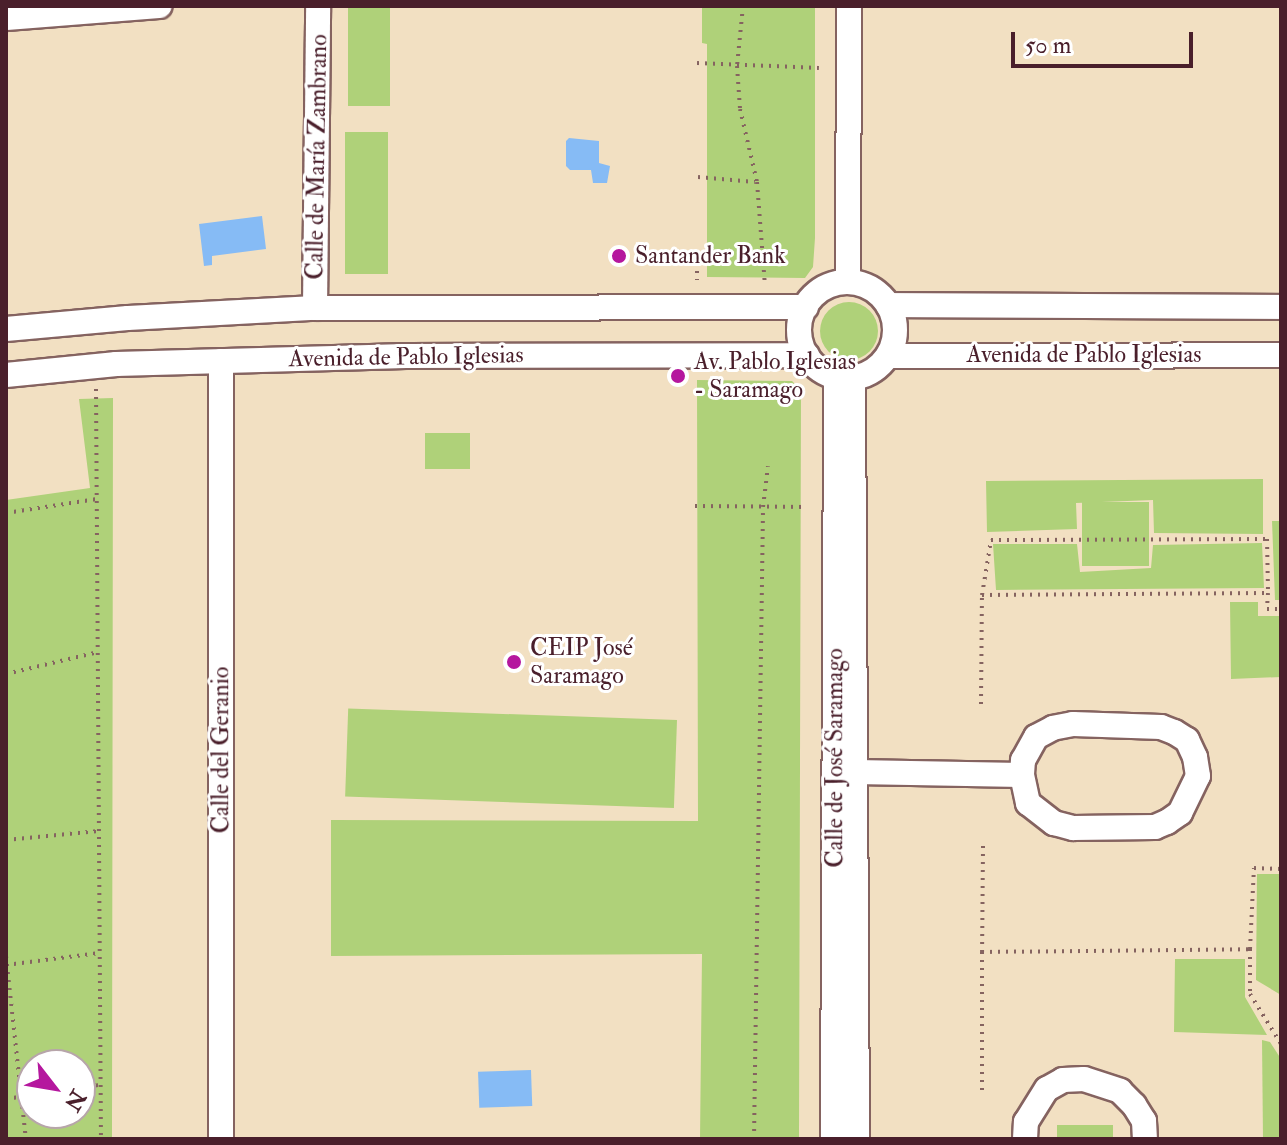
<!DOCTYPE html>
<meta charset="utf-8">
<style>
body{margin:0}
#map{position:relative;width:1287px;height:1145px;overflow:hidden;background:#f2e0c2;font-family:"IM FELL Double Pica",serif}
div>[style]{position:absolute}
.green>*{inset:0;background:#afd179;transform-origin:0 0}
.round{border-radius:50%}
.water>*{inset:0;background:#86bbf5;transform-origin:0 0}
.path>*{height:4px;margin-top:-2px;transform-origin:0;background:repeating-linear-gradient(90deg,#856360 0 2px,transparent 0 8px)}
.roads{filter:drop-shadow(2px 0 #856360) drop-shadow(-2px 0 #856360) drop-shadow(0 2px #856360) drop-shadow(0 -2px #856360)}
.minor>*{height:24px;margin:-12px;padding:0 12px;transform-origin:12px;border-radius:12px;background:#fff}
.minor>.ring{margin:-12px;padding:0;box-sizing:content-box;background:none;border:24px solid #fff;border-radius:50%}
.dots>*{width:22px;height:22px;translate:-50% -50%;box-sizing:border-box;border:4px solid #fff;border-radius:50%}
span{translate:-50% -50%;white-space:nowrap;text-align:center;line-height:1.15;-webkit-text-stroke:6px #fff;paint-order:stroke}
.street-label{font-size:24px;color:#4a1f2b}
.poi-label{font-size:24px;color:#4a1f2b}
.left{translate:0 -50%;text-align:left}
.frame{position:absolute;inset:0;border:8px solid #4a1f2b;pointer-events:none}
.north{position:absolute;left:16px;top:1049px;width:80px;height:80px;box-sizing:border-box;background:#fff;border:2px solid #b7a5aa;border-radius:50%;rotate:121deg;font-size:22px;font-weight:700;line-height:32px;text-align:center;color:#4a1f2b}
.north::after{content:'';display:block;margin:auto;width:28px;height:36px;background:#b5179e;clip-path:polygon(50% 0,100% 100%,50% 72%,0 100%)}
.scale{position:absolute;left:1011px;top:32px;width:182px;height:36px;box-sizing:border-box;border:4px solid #4a1f2b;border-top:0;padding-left:10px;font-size:24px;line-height:28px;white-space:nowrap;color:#4a1f2b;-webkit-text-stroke:6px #fff;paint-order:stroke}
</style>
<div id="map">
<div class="green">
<div style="left:348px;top:6px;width:42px;height:100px"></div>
<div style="clip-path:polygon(702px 6px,815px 6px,815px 238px,813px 267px,805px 278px,707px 277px,707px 44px,702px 43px)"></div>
<div style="left:345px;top:132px;width:43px;height:142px"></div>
<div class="round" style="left:820px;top:302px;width:58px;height:58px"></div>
<div style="clip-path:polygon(697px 380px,792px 381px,801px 390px,799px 1139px,700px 1139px,702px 954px,331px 956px,331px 820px,698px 821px)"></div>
<div style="clip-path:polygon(evenodd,113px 398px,112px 1139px,6px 1139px,6px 500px,90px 488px,79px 399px,113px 398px,32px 1065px,80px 1065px,80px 1113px,32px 1113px,32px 1065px)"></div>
<div style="left:470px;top:433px;width:36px;height:45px;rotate:90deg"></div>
<div style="clip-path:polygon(1263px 479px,1263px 534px,1154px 533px,1153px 500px,1076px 503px,1077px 529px,987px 532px,986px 481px)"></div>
<div style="left:1149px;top:502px;width:64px;height:67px;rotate:90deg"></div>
<div style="clip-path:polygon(1272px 521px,1281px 521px,1281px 600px,1275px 600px)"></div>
<div style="clip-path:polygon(1262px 543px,1264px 588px,996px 590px,993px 544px,1077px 544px,1080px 572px,1151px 568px,1153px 545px)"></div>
<div style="clip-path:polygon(1230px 602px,1258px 602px,1258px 616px,1281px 616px,1281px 677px,1231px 679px)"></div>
<div style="left:677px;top:720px;width:88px;height:329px;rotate:92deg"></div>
<div style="clip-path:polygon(1257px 874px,1281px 874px,1281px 995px,1256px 980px)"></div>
<div style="clip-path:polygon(1175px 959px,1245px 959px,1245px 997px,1267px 1035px,1174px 1032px)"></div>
<div style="clip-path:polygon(1262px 1040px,1270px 1042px,1281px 1059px,1281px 1139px,1263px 1139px)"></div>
<div style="left:1057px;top:1125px;width:56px;height:14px"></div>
</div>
<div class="water">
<div style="clip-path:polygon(569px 138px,599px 141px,599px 163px,610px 166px,607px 183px,593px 183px,591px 170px,570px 170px,566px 166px,566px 141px)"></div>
<div style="clip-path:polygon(262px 216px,266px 249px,212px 256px,212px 265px,204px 266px,199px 224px)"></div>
<div style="left:531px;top:1070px;width:36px;height:53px;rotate:88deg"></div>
</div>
<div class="path">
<div style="left:743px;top:6px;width:60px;rotate:95.7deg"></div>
<div style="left:737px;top:66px;width:43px;rotate:86deg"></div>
<div style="left:740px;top:109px;width:75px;rotate:76.9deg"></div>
<div style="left:757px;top:182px;width:103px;rotate:85.6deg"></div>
<div style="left:697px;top:63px;width:122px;rotate:2.3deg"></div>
<div style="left:698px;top:177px;width:57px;rotate:5deg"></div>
<div style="left:697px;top:271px;width:9px;rotate:90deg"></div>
<div style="left:96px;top:389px;width:750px;rotate:89.62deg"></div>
<div style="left:695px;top:506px;width:112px;rotate:0.5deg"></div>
<div style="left:6px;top:513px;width:92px;rotate:-8.7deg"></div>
<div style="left:982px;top:595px;width:56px;rotate:-80.7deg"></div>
<div style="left:991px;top:540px;width:276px;rotate:-0.2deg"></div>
<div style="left:1267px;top:539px;width:54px;rotate:88.9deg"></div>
<div style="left:6px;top:674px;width:95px;rotate:-13.4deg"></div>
<div style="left:981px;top:704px;width:109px;rotate:-89.5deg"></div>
<div style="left:982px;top:595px;width:286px;rotate:-0.4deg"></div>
<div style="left:1268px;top:593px;width:16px;rotate:94deg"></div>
<div style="left:1267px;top:609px;width:14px"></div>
<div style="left:6px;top:840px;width:93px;rotate:-5.5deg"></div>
<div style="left:983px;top:846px;width:106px;rotate:90.5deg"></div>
<div style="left:982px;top:952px;width:268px;rotate:-0.6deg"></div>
<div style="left:1250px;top:949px;width:81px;rotate:-87.2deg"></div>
<div style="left:1254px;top:868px;width:27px;rotate:2deg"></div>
<div style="left:1250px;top:949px;width:45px;rotate:90deg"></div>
<div style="left:1250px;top:994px;width:59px;rotate:58.2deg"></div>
<div style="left:6px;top:956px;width:184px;rotate:83.8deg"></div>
<div style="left:6px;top:965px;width:94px;rotate:-7.4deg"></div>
<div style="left:80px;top:1088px;width:20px;rotate:-9deg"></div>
<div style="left:982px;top:1090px;width:138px;rotate:-90deg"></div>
<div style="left:6px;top:1099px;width:26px;rotate:-9deg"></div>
<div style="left:754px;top:1139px;width:632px;rotate:-89.18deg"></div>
<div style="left:763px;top:507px;width:41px;rotate:-83deg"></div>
</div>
<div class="roads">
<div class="minor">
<div style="left:6px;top:18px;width:154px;rotate:-4.5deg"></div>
<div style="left:848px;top:282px;width:276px;rotate:-89.8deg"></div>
<div class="ring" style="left:799px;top:282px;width:72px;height:72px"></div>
<div style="left:888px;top:305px;width:393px;rotate:0.3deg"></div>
<div style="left:315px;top:308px;width:302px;rotate:-89.4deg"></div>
<div style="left:6px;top:329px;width:122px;rotate:-5.2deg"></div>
<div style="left:128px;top:318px;width:187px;rotate:-3.1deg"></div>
<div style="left:315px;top:308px;width:491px;rotate:-0.1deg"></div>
<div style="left:888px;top:356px;width:393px;rotate:-0.1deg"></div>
<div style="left:6px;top:375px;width:111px;rotate:-5.7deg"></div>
<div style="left:116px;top:364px;width:290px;rotate:-1.6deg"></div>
<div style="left:406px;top:356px;width:401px;rotate:-0.1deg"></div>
<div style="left:853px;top:379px;width:760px;rotate:89.7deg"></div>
<div style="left:855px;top:772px;width:167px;rotate:1deg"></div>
<div style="left:1022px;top:775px;width:29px;rotate:78deg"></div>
<div style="left:1028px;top:803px;width:33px;rotate:38deg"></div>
<div style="left:1054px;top:823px;width:20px;rotate:15deg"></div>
<div style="left:1073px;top:828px;width:82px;rotate:-0.7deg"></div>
<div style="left:1155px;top:827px;width:13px;rotate:-23deg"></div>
<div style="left:1167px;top:822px;width:16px;rotate:-35deg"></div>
<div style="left:1180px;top:813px;width:41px;rotate:-64.1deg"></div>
<div style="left:1198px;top:776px;width:19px;rotate:-99deg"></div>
<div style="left:1195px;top:757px;width:19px;rotate:-115deg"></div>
<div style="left:1187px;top:740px;width:15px;rotate:-148deg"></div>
<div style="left:1174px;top:732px;width:14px;rotate:-159deg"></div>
<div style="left:1161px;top:727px;width:88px;rotate:-178deg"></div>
<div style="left:1073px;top:724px;width:20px;rotate:169deg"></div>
<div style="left:1053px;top:728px;width:19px;rotate:152deg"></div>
<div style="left:1036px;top:737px;width:26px;rotate:119deg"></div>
<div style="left:1023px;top:760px;width:15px;rotate:94deg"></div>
<div style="left:221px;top:1139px;width:778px;rotate:-90deg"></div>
<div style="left:833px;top:1139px;width:763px;rotate:-89.77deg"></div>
<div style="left:1025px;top:1139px;width:17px;rotate:-87deg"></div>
<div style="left:1026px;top:1122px;width:39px;rotate:-58deg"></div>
<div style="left:1047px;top:1089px;width:18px;rotate:-29deg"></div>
<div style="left:1063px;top:1080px;width:21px;rotate:-3deg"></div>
<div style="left:1084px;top:1079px;width:38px;rotate:18deg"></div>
<div style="left:1120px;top:1091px;width:20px;rotate:45deg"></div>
<div style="left:1134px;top:1105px;width:19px;rotate:58deg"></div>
<div style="left:1144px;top:1121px;width:18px;rotate:87deg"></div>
</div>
</div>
<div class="dots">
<div style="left:619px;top:256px;background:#b5179e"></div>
<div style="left:678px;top:376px;background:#b5179e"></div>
<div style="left:514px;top:662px;background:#b5179e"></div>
</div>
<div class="street-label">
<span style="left:317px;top:157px;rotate:-89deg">Calle de María Zambrano</span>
<span style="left:1084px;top:355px">Avenida de Pablo Iglesias</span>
<span style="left:406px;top:357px;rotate:-1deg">Avenida de Pablo Iglesias</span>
<span style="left:221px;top:750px;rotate:-90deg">Calle del Geranio</span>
<span style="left:835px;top:758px;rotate:-90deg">Calle de José Saramago</span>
</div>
<div class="poi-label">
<span class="left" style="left:635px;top:256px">Santander Bank</span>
<span class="left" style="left:694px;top:376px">Av. Pablo Iglesias<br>- Saramago</span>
<span class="left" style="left:530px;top:662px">CEIP José<br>Saramago</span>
</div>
<div class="frame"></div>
<div class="north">N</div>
<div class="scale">50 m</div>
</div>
